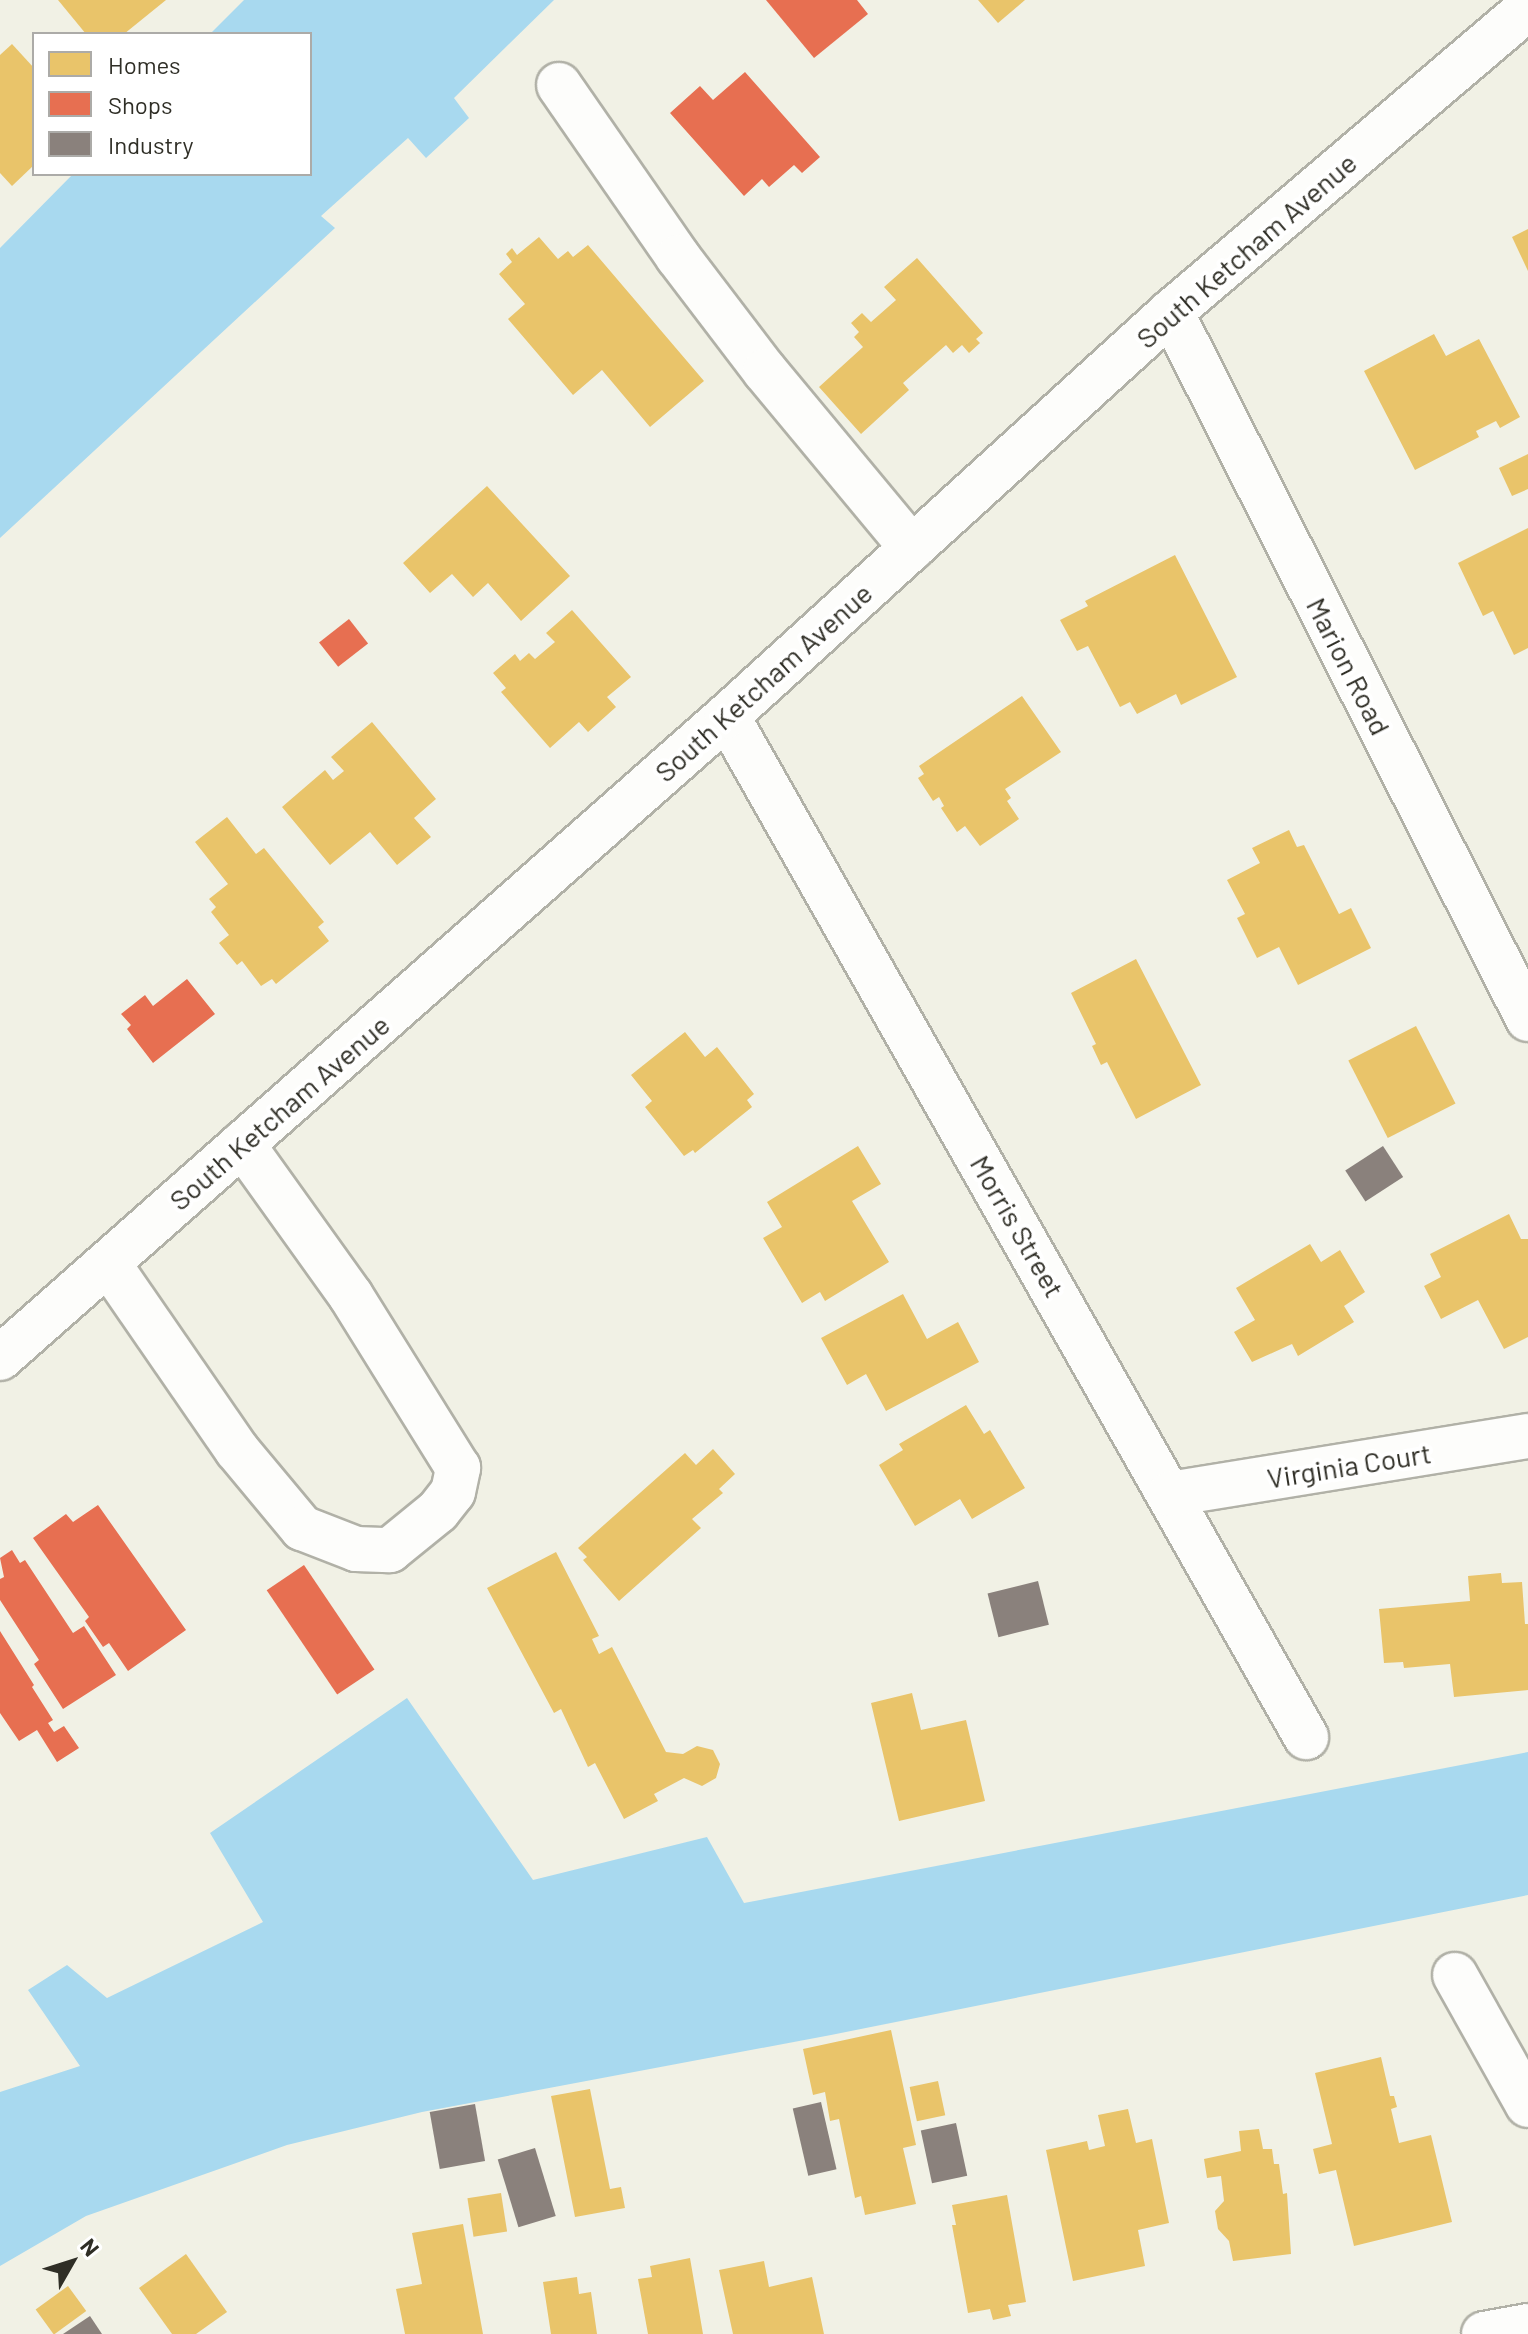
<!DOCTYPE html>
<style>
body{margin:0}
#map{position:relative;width:1528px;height:2334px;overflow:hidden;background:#f1f1e5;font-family:Barlow,sans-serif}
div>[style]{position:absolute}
.water>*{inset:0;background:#a8d9ef}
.homes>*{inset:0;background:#e9c46a;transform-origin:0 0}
.shops>*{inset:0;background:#e76f51;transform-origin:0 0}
.industry>*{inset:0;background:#8a817c;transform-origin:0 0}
.roads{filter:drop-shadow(2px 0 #b1b1a7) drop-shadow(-2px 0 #b1b1a7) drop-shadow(0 2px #b1b1a7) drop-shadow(0 -2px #b1b1a7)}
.minor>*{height:44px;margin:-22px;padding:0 22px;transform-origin:22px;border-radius:22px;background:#fdfdfb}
span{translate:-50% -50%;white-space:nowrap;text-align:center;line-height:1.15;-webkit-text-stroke:8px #fff;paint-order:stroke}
.street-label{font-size:28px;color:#2f2e26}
.legend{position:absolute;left:32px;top:32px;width:280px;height:144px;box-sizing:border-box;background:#fff;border:2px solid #acaba8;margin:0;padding:10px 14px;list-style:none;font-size:24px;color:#2f2e26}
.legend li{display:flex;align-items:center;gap:16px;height:40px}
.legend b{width:40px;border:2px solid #acaba8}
.north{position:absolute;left:32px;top:2222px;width:80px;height:80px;-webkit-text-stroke:6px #fff;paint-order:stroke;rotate:51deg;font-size:22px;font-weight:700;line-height:32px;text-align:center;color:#2f2e26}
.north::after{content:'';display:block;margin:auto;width:28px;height:36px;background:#2f2e26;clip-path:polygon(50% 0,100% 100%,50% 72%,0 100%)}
</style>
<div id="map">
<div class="water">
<div style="clip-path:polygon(244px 0,554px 0,454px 98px,469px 118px,426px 158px,408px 138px,321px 216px,335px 228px,0 538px,0 248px,73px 174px,310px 174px,310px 34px,210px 34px)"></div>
<div style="clip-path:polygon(407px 1698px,533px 1880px,707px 1837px,744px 1903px,1528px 1752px,1528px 1895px,831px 2035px,422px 2112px,287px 2145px,86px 2216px,0 2266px,0 2092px,80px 2066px,28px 1990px,67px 1965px,107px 1998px,263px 1922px,210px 1833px)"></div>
</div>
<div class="homes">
<div style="clip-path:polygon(58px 0,166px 0,124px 34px,86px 34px)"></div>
<div style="clip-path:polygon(978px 0,1025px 0,998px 23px)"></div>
<div style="clip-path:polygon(12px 44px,34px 68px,34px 165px,12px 186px,0 173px,0 55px)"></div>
<div style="clip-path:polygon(1528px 229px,1528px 271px,1512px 237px)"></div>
<div style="clip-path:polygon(539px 237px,558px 259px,568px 251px,573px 257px,588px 245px,704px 381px,650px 427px,602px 370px,573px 395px,508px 319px,525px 304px,499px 274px,512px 262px,506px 254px,512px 248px,517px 255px)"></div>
<div style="clip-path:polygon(917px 258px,983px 333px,976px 339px,980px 343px,969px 353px,962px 345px,953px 353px,946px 345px,903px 383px,909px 390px,861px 434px,819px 387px,863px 347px,854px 337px,859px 332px,851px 323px,862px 313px,871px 322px,896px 300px,884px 287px)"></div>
<div style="clip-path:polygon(1434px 334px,1446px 356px,1479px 339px,1520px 417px,1500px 428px,1496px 421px,1476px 431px,1479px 437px,1415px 470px,1364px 371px)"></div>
<div style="clip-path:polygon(1528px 454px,1528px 489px,1512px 496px,1499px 468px)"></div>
<div style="clip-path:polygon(487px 486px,570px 576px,521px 621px,488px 583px,473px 597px,452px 574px,430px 593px,403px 563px)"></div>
<div style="clip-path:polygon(1528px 528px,1528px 648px,1514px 655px,1493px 611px,1483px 616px,1458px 563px)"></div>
<div style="clip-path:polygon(1175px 555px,1237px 677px,1181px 705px,1176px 694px,1137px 714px,1130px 702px,1120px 707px,1088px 646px,1077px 651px,1060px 620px,1088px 606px,1085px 601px)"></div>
<div style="clip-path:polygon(572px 610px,631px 677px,607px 697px,616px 707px,588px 732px,579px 722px,550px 748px,501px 692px,506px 688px,493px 673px,515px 654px,520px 661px,529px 653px,535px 659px,555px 642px,546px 633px)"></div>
<div style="clip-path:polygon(1022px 696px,1061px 752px,1005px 789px,1011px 798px,1007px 801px,1019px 819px,980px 846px,965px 826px,957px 832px,941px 808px,944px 806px,939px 797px,933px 801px,918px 778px,924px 774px,919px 766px)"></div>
<div style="clip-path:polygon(372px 722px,436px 799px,414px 818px,431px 837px,397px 865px,370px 832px,330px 865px,282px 807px,325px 770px,333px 780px,344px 771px,331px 757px)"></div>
<div style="clip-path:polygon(227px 817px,256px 854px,264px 848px,324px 922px,318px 927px,329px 941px,276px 984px,272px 979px,261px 986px,242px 961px,237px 965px,219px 943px,229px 935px,211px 912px,216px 907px,209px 899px,228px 884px,195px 842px)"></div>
<div style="clip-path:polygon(1289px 830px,1297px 847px,1304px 845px,1339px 914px,1351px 908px,1371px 948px,1298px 985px,1279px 947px,1257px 958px,1237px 918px,1245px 914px,1227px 880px,1260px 863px,1252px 848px)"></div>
<div style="clip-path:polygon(1136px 959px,1201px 1085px,1136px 1119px,1107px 1062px,1101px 1065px,1092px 1046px,1096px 1044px,1071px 993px)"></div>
<div style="left:1416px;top:1026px;width:87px;height:76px;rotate:63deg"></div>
<div style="clip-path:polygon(685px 1032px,705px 1057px,717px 1047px,754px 1094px,747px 1100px,752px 1107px,695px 1153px,693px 1150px,684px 1156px,645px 1107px,652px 1101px,631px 1075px)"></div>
<div style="clip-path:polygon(858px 1146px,881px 1184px,852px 1201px,889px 1262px,825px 1301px,820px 1292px,802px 1303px,763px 1238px,782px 1227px,767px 1202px)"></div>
<div style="clip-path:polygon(1509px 1214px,1521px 1239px,1528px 1239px,1528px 1337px,1504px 1349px,1478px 1300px,1441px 1319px,1424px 1286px,1441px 1277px,1430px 1254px)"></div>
<div style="clip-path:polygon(1310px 1244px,1321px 1262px,1340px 1250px,1365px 1292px,1344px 1306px,1354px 1322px,1298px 1356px,1292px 1344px,1252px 1362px,1234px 1332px,1255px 1320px,1236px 1288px)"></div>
<div style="clip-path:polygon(903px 1294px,927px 1339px,958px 1322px,979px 1362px,886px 1411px,866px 1374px,847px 1385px,821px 1338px)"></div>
<div style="clip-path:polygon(966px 1405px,984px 1434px,990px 1430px,1025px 1488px,972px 1519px,960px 1499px,915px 1526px,879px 1465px,903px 1450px,899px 1444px)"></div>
<div style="clip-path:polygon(713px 1449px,735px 1474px,719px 1489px,723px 1493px,692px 1519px,701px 1528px,619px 1601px,583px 1560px,587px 1557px,578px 1548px,685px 1453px,696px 1465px)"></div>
<div style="clip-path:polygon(556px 1552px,599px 1636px,592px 1639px,599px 1654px,612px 1647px,666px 1752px,683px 1754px,697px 1746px,713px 1750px,720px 1764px,716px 1778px,702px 1786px,684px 1778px,654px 1794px,658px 1801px,624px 1819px,595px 1763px,588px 1767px,561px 1709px,554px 1713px,487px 1588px)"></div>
<div style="clip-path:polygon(1501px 1573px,1502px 1583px,1522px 1582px,1525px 1624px,1528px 1624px,1528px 1690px,1454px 1697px,1450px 1664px,1404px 1668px,1403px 1662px,1384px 1663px,1379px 1609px,1470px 1601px,1468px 1576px)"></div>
<div style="clip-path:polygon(912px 1693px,921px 1730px,966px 1720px,985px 1801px,899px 1821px,871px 1703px)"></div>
<div style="clip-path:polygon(891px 2030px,916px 2145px,903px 2148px,916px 2204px,865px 2215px,861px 2196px,855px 2198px,839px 2119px,830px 2121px,825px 2092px,813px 2095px,803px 2049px)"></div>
<div style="clip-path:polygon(1381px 2057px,1390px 2096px,1394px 2096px,1397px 2107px,1391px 2109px,1399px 2143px,1431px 2135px,1452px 2222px,1354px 2246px,1336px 2170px,1319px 2174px,1313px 2149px,1332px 2144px,1315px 2073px)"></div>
<div style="left:938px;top:2081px;width:35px;height:29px;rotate:78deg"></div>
<div style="clip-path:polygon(590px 2089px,610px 2189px,621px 2187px,625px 2208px,575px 2217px,551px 2096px)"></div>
<div style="clip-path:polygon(1128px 2109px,1136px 2143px,1152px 2139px,1169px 2223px,1138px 2230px,1145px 2266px,1073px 2281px,1046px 2150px,1087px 2141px,1089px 2150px,1105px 2146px,1098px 2115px)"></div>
<div style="clip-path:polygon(1259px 2129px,1263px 2149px,1272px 2149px,1274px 2164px,1279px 2164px,1283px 2194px,1287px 2193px,1291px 2254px,1233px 2261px,1229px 2241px,1218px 2229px,1215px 2211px,1224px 2201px,1221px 2176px,1207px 2178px,1204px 2159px,1241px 2151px,1239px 2131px)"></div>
<div style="left:501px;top:2193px;width:39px;height:34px;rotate:81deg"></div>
<div style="clip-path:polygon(1007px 2195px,1026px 2302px,1008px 2305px,1011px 2316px,993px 2320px,990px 2309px,968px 2313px,952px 2225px,956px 2225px,952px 2205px)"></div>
<div style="clip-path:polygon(463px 2224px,483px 2334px,405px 2334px,396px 2289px,422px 2284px,412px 2233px)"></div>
<div style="clip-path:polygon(186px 2254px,227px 2312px,196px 2334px,172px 2334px,139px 2288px)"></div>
<div style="clip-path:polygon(690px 2258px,703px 2334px,648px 2334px,638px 2279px,652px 2277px,650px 2266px)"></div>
<div style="clip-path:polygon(764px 2261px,769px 2287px,812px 2277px,824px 2334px,733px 2334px,719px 2270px)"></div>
<div style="clip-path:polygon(577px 2277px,579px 2294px,591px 2292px,597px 2334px,551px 2334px,543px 2282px)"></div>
<div style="left:68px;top:2286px;width:31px;height:40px;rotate:54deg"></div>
</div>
<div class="shops">
<div style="clip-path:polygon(766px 0,857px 0,868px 14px,814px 58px)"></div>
<div style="clip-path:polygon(745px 72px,820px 157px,802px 173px,794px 165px,769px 187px,762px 179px,744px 196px,670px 113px,700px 86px,713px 100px)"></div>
<div style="left:349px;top:619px;width:31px;height:38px;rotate:52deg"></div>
<div style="clip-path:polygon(187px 979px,215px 1014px,153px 1063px,127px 1029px,131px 1025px,121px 1014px,145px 995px,153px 1006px)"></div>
<div style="clip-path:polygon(98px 1505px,186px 1630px,128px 1671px,109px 1643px,103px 1647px,85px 1621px,89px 1617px,33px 1538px,66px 1514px,73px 1522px)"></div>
<div style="clip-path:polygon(12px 1550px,20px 1563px,25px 1560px,73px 1633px,84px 1626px,116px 1675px,63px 1709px,34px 1664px,39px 1660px,0 1600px,0 1579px,4px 1577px,0 1558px)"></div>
<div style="left:304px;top:1565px;width:126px;height:45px;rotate:56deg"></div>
<div style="clip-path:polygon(0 1631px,34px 1685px,32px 1687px,53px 1720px,48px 1723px,54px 1732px,64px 1726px,79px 1748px,57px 1762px,37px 1730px,19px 1741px,0 1713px)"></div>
</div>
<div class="industry">
<div style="left:1383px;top:1146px;width:37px;height:45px;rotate:57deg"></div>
<div style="left:1038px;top:1581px;width:45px;height:52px;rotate:76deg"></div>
<div style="left:821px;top:2102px;width:69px;height:29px;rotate:77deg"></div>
<div style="left:475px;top:2104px;width:58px;height:46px;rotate:80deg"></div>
<div style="left:956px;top:2123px;width:54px;height:36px;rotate:78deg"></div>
<div style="left:535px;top:2148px;width:71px;height:39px;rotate:73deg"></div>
<div style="clip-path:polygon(90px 2316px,102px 2334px,63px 2334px)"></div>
</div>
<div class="roads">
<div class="minor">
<div style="left:559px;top:85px;width:209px;rotate:55.3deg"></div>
<div style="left:678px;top:257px;width:143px;rotate:52.7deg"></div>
<div style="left:765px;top:371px;width:230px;rotate:50.3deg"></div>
<div style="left:1171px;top:312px;width:792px;rotate:63.21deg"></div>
<div style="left:727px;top:716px;width:1174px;rotate:60.44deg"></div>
<div style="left:108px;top:1263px;width:227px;rotate:55.4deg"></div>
<div style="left:237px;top:1450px;width:102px;rotate:50.2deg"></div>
<div style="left:302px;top:1528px;width:58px;rotate:21.3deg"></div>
<div style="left:356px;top:1549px;width:34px;rotate:2deg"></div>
<div style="left:390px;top:1550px;width:62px;rotate:-39.1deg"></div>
<div style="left:438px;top:1511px;width:24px;rotate:-52deg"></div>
<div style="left:453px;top:1492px;width:25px;rotate:-78deg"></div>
<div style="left:458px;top:1468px;width:203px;rotate:-121.9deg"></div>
<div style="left:351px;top:1296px;width:187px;rotate:-125.6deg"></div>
<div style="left:0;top:1358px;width:970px;rotate:-41.45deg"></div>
<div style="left:727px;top:716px;width:600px;rotate:-42.3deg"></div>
<div style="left:1171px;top:312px;width:469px;rotate:-40.4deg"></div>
<div style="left:1170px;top:1494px;width:363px;rotate:-9.2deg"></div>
<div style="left:1455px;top:1975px;width:149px;rotate:60.7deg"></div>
<div style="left:1484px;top:2334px;width:45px;rotate:-10.3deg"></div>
</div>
</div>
<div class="street-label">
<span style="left:1246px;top:250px;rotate:-41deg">South Ketcham Avenue</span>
<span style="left:1349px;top:666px;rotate:63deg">Marion Road</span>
<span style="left:763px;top:682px;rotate:-42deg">South Ketcham Avenue</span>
<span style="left:279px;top:1112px;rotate:-41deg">South Ketcham Avenue</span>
<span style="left:1018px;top:1226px;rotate:60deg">Morris Street</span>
<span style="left:1349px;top:1465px;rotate:-9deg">Virginia Court</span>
</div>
<ul class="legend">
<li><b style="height:22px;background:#e9c46a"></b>Homes</li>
<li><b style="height:22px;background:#e76f51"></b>Shops</li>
<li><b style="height:22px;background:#8a817c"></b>Industry</li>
</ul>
<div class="north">N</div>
</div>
